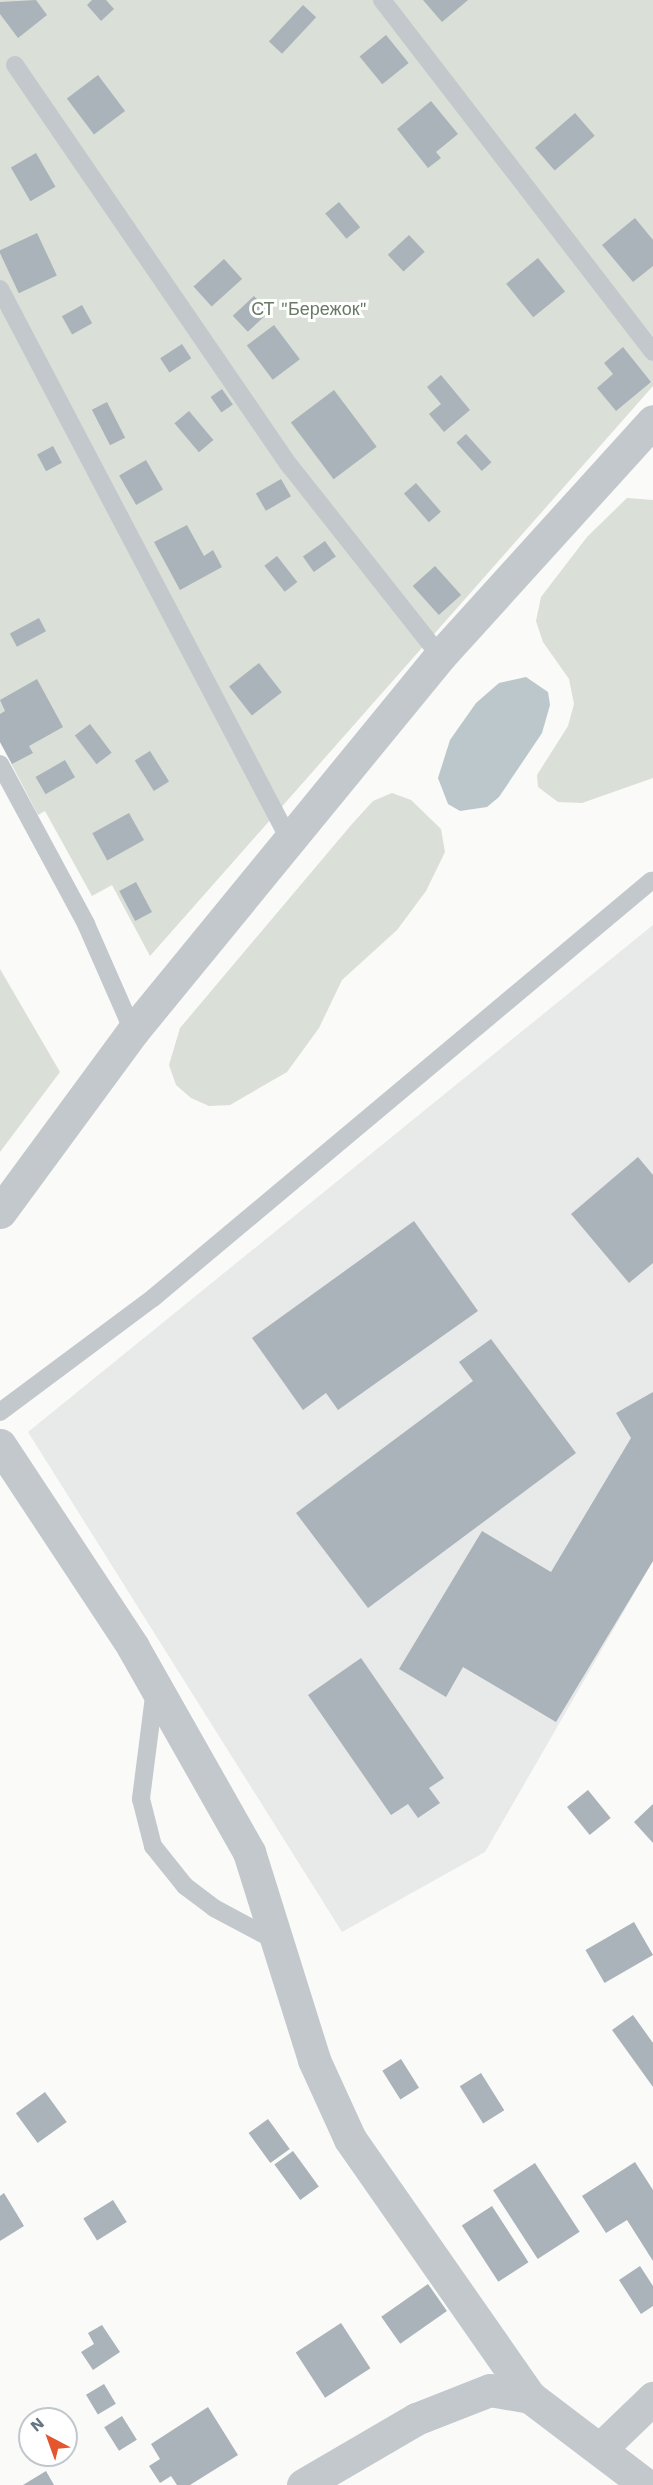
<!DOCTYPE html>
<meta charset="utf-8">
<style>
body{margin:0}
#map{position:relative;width:653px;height:2485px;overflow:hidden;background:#fafaf8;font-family:"Work Sans",sans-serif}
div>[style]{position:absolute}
.built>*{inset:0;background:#e8e9e9}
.green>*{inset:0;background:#dadfd7}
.water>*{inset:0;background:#bbc7cb}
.building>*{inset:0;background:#aab3b9;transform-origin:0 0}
.service>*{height:18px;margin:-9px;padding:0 9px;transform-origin:9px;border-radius:9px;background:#c3c8cc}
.minor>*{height:33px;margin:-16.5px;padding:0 16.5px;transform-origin:16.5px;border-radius:16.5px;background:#c3c8cc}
span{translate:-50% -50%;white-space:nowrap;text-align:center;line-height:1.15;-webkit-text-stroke:6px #fff;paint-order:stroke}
.park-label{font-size:18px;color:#687a64}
.north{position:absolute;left:18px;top:2407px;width:60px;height:60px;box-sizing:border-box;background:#fff;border:2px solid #c1c8cd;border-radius:50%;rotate:319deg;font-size:16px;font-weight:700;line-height:24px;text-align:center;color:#657683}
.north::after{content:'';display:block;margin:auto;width:21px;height:27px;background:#e4572e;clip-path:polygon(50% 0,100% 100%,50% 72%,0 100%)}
</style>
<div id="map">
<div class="built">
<div style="clip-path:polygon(653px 925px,653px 1561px,485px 1852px,342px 1932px,28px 1432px)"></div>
</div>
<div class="green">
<div style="clip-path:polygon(0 0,653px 0,653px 386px,150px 956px,112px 885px,92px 896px,45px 811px,38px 815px,0 742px)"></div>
<div style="clip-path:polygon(627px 498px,653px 500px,653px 778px,582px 803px,558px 802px,538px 787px,537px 775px,568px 726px,574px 704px,569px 679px,543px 642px,536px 621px,541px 597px,587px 537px)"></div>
<div style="clip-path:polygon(392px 793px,411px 800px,441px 829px,445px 852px,426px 891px,397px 930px,342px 980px,319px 1028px,287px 1072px,230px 1105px,209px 1106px,191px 1098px,176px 1085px,169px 1065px,180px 1028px,352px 824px,373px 801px)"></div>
<div style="clip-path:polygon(0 969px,60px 1072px,0 1152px)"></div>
</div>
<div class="water">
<div style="clip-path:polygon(526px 677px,548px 692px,550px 705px,542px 733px,499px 797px,487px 807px,460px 811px,448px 804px,438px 778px,450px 740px,476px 703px,499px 683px)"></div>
</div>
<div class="building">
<div style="clip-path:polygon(36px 0,47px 15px,18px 38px,0 14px,0 2px)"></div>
<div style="clip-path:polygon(92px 0,106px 0,114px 9px,101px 21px,87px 5px)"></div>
<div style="clip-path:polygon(423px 0,468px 0,442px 22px)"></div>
<div style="left:303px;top:5px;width:18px;height:50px;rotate:43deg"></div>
<div style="left:386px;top:35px;width:36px;height:34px;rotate:51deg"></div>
<div style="left:98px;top:75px;width:45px;height:39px;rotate:53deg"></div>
<div style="clip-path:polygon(431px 101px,458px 134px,436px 152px,441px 158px,428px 168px,397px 129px)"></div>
<div style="left:575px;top:113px;width:30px;height:53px;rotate:49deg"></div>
<div style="left:36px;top:153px;width:39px;height:29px;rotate:60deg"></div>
<div style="left:339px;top:202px;width:33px;height:18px;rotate:50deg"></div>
<div style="clip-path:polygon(635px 218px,653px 240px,653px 266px,633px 282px,602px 245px)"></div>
<div style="left:37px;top:233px;width:47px;height:42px;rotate:65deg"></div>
<div style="left:409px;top:235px;width:23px;height:29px;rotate:47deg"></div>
<div style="left:538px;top:258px;width:43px;height:41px;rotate:51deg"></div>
<div style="left:224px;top:259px;width:27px;height:41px;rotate:48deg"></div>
<div style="left:254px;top:296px;width:22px;height:29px;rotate:47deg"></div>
<div style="left:82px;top:305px;width:21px;height:23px;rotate:61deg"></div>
<div style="left:274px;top:325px;width:43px;height:34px;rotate:53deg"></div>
<div style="left:182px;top:344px;width:17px;height:26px;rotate:57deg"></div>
<div style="clip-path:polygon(623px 347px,651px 382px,616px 411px,597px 388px,613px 374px,604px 363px)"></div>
<div style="clip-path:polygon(441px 375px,470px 410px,444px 432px,429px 414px,441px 404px,427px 387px)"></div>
<div style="left:222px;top:389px;width:19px;height:14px;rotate:55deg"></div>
<div style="left:334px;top:390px;width:71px;height:54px;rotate:53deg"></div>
<div style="left:107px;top:402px;width:40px;height:17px;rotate:63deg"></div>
<div style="left:189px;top:411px;width:38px;height:19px;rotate:50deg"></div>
<div style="left:466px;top:434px;width:38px;height:13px;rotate:48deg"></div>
<div style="left:53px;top:446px;width:19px;height:18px;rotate:62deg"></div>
<div style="left:146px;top:460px;width:34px;height:31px;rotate:60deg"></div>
<div style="left:281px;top:479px;width:20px;height:29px;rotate:60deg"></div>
<div style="left:416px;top:483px;width:38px;height:16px;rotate:49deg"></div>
<div style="clip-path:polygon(187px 525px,204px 556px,213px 550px,222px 567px,180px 590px,154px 542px)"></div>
<div style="left:325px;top:541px;width:19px;height:27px;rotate:55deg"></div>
<div style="left:277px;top:556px;width:33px;height:16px;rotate:52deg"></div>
<div style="left:435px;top:566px;width:39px;height:30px;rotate:48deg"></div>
<div style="left:39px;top:618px;width:15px;height:33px;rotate:62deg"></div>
<div style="left:259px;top:663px;width:37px;height:38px;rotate:52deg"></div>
<div style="clip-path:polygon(37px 679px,63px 727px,29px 746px,33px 753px,12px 764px,0 742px,0 714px,5px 711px,0 700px)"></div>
<div style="left:90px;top:724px;width:36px;height:19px;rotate:53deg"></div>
<div style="left:150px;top:751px;width:36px;height:18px;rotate:58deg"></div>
<div style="left:65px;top:760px;width:20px;height:34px;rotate:60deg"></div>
<div style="left:129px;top:813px;width:31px;height:42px;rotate:61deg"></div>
<div style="left:136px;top:882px;width:34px;height:19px;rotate:62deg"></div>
<div style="clip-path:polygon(638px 1157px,653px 1175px,653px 1263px,629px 1283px,571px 1214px)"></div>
<div style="clip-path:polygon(414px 1221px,478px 1311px,338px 1410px,326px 1393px,303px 1410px,252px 1338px)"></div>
<div style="clip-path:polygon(491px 1339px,576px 1453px,368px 1608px,296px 1513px,473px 1381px,459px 1362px)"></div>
<div style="clip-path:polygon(653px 1392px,653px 1561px,556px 1722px,463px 1667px,446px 1697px,399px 1669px,482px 1531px,551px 1572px,631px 1438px,616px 1413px)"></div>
<div style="clip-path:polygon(361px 1658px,444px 1778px,429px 1788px,440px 1803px,418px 1818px,408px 1804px,391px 1815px,308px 1695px)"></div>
<div style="left:588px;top:1790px;width:36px;height:27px;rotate:51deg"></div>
<div style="clip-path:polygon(653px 1804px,653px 1843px,634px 1822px)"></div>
<div style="left:634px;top:1922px;width:38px;height:56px;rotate:60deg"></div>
<div style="clip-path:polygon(633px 2015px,653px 2043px,653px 2087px,612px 2030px)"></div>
<div style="left:401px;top:2059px;width:34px;height:22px;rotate:58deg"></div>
<div style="left:481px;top:2073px;width:44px;height:25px;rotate:58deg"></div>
<div style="left:45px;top:2092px;width:37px;height:36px;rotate:54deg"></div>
<div style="left:268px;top:2119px;width:37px;height:24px;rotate:54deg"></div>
<div style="left:293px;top:2151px;width:44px;height:23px;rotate:54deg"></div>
<div style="clip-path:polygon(635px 2162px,653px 2190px,653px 2261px,627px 2220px,606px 2233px,582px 2196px)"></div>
<div style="left:535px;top:2163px;width:82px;height:50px;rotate:57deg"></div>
<div style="clip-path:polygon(4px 2193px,24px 2226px,0 2241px,0 2196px)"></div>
<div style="left:113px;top:2200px;width:26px;height:35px;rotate:58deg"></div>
<div style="left:492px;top:2206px;width:67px;height:36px;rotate:57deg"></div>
<div style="clip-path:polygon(640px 2266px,653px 2286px,653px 2306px,641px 2314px,619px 2280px)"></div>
<div style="left:428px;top:2284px;width:33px;height:57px;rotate:55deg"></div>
<div style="left:341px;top:2323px;width:54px;height:54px;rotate:57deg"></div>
<div style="clip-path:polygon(102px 2325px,120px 2352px,93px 2370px,81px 2352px,94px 2344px,88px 2333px)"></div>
<div style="left:104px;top:2384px;width:23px;height:21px;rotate:59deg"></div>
<div style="clip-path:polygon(208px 2407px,238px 2455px,190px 2485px,177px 2485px,171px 2476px,160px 2483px,149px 2466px,160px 2459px,151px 2444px)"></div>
<div style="left:122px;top:2416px;width:28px;height:21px;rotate:58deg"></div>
<div style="clip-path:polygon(46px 2471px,54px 2485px,23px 2485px)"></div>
</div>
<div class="service">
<div style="left:382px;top:0;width:444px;rotate:52.4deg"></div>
<div style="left:15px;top:65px;width:486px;rotate:55.6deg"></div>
<div style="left:290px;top:466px;width:242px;rotate:51.7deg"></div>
<div style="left:0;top:289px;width:624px;rotate:62.28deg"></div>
<div style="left:0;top:764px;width:182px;rotate:61.7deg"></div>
<div style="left:86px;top:924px;width:117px;rotate:66.3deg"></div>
<div style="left:0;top:1412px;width:191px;rotate:-36.7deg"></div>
<div style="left:153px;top:1298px;width:650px;rotate:-39.94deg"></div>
<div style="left:155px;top:1689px;width:111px;rotate:97.3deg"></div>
<div style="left:141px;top:1799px;width:49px;rotate:75.7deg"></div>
<div style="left:153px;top:1846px;width:51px;rotate:51.3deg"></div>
<div style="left:185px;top:1886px;width:36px;rotate:37deg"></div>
<div style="left:214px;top:1908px;width:70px;rotate:28deg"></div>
</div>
<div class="minor">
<div style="left:0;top:1212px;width:225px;rotate:-53.7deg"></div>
<div style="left:133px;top:1031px;width:485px;rotate:-50.7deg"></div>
<div style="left:440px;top:656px;width:317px;rotate:-47.8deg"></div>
<div style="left:0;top:1445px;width:242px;rotate:56.6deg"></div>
<div style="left:133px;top:1647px;width:236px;rotate:60.5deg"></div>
<div style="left:249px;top:1852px;width:218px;rotate:72.6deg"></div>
<div style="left:314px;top:2060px;width:87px;rotate:65.5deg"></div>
<div style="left:350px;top:2139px;width:315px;rotate:55.1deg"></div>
<div style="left:530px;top:2397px;width:146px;rotate:37.2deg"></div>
<div style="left:600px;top:2449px;width:74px;rotate:-43.9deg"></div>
<div style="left:303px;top:2485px;width:131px;rotate:-30.3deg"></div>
<div style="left:416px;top:2419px;width:79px;rotate:-21.4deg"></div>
<div style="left:490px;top:2390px;width:41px;rotate:9.9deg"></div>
</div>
<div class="park-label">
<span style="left:309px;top:309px">СТ "Бережок"</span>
</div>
<div class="north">N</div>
</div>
